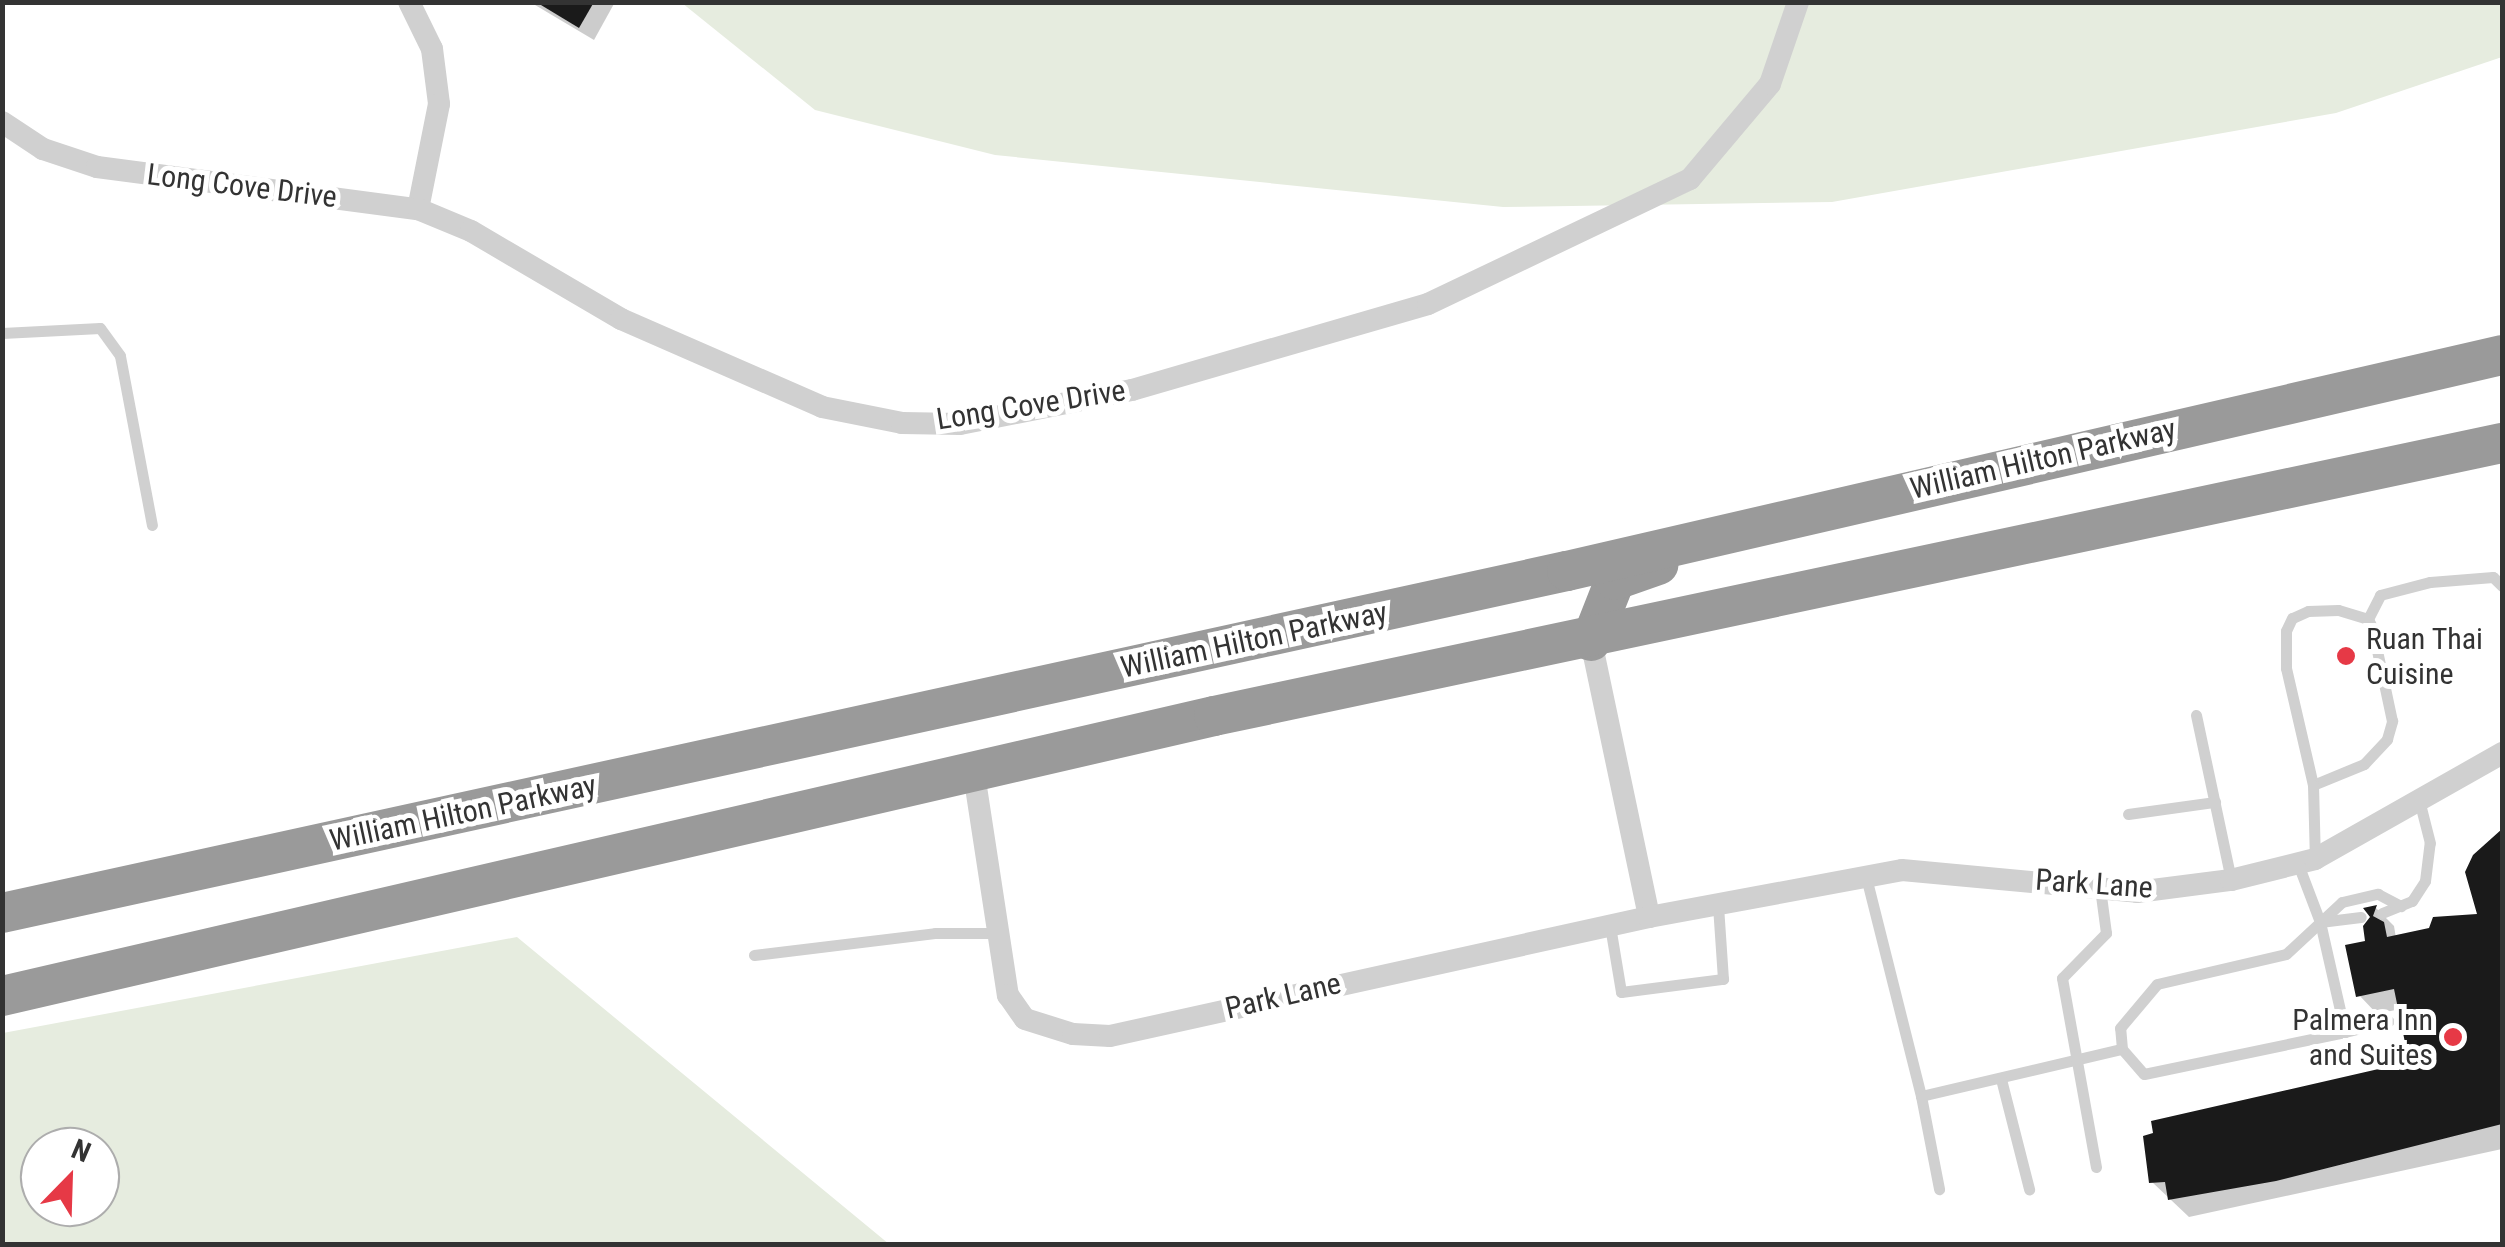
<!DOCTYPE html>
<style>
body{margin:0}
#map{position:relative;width:2505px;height:1247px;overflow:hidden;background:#fff;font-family:"Roboto Condensed",sans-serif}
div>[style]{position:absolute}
.green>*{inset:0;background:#e6ecdf}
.shadow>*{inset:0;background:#0003}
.building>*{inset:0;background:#1a1a1a}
.lane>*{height:11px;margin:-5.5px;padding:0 5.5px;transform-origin:5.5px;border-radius:5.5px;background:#d0d0d0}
.street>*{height:22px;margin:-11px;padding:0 11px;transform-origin:11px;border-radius:11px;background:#d0d0d0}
.highway>*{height:40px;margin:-20px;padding:0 20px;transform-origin:20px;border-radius:20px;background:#9a9a9a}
.dots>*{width:28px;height:28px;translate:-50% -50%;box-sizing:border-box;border:5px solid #fff;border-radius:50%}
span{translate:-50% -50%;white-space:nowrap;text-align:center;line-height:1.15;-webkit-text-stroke:10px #fff;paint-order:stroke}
.street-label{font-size:30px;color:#333}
.poi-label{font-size:30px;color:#333}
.left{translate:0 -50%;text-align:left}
.right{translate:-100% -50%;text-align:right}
.frame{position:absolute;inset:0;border:5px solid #333;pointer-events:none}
.north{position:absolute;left:20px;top:1127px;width:100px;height:100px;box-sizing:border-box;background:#fff;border:2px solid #adadad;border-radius:50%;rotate:23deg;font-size:28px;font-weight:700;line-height:40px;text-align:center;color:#333}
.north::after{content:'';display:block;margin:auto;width:35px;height:45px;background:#e63946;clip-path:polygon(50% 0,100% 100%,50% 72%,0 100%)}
</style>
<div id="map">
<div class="green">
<div style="clip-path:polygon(2502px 2px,2502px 57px,2336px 113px,1832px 202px,1503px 207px,995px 155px,815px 110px,682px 3px)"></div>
<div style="clip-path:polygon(evenodd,517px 937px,889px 1244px,3px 1244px,3px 1033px,517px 937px,100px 1147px,100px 1207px,40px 1207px,40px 1147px,100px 1147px)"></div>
</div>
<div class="shadow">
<div style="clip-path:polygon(530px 2px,615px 2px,594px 40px)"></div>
<div style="clip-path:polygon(2502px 840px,2502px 1149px,2189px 1217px,2152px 1182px,2412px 1064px,2400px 1009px,2377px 1014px,2359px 995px,2374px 917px,2368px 910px,2376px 908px,2394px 926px,2396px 938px,2480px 916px,2490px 843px)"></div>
</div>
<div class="building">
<div style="clip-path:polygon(536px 2px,594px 2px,579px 28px)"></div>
<div style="clip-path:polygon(2502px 829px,2502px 1124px,2276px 1181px,2168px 1200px,2165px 1182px,2149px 1183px,2143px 1136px,2153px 1133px,2151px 1121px,2409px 1062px,2394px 989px,2356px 997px,2345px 945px,2365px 941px,2363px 926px,2370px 917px,2363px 908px,2377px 905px,2373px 916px,2384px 922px,2387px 937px,2429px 928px,2433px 917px,2477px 914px,2465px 872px,2473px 855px)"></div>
</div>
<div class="lane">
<div style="left:2px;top:333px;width:98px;rotate:-2.9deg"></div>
<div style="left:100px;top:328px;width:34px;rotate:54deg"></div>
<div style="left:120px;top:356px;width:172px;rotate:79.3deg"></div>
<div style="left:2368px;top:619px;width:27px;rotate:-63deg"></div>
<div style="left:2380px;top:595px;width:52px;rotate:-14.6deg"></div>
<div style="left:2430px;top:582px;width:63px;rotate:-4.5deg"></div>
<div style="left:2493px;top:577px;width:13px;rotate:45deg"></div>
<div style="left:2196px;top:715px;width:169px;rotate:78deg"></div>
<div style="left:2313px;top:785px;width:55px;rotate:-22.4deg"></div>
<div style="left:2364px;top:764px;width:34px;rotate:-47deg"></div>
<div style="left:2387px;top:739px;width:19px;rotate:-74deg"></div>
<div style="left:2392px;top:721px;width:96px;rotate:-102deg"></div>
<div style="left:2372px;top:627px;width:9px;rotate:-117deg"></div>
<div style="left:2368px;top:619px;width:31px;rotate:-163deg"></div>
<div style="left:2338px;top:610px;width:30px;rotate:178deg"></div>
<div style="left:2308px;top:611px;width:17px;rotate:156deg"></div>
<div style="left:2292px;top:618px;width:14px;rotate:115deg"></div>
<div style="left:2286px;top:631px;width:37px;rotate:90deg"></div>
<div style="left:2286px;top:668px;width:120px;rotate:77deg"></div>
<div style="left:2313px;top:785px;width:74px;rotate:88.5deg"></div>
<div style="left:2128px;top:814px;width:88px;rotate:-7.9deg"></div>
<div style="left:2298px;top:864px;width:62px;rotate:69.2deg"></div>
<div style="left:2320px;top:922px;width:41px;rotate:-7deg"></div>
<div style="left:1866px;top:877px;width:226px;rotate:75.9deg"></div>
<div style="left:1921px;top:1096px;width:206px;rotate:-13.2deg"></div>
<div style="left:2122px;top:1049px;width:33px;rotate:49deg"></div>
<div style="left:2144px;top:1074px;width:205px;rotate:-11.8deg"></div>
<div style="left:2382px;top:913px;width:32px;rotate:-22deg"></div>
<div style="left:2412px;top:901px;width:24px;rotate:-57deg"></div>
<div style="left:2425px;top:881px;width:38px;rotate:-83deg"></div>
<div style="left:2430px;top:843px;width:44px;rotate:-104.3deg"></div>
<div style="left:2320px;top:922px;width:113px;rotate:77.2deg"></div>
<div style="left:2345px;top:1032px;width:45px;rotate:-14deg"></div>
<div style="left:1610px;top:926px;width:67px;rotate:80.5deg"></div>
<div style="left:1621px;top:992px;width:103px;rotate:-7.3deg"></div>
<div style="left:1723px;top:979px;width:73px;rotate:-93.9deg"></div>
<div style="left:754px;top:955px;width:182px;rotate:-6.9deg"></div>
<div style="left:935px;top:933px;width:64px"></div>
<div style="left:2122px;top:1049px;width:21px;rotate:-95deg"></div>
<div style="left:2120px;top:1028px;width:57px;rotate:-49.9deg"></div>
<div style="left:2157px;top:984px;width:132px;rotate:-13.1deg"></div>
<div style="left:2286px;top:954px;width:76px;rotate:-42.9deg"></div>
<div style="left:2342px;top:902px;width:37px;rotate:-13deg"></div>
<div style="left:2378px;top:894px;width:26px;rotate:28deg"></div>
<div style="left:2001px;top:1079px;width:114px;rotate:75.7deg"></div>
<div style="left:1921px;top:1096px;width:95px;rotate:79deg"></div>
<div style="left:2096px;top:1167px;width:192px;rotate:-100.2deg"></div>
<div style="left:2062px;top:978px;width:63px;rotate:-45.6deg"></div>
<div style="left:2106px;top:933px;width:45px;rotate:-97.6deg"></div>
</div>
<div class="street">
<div style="left:409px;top:2px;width:52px;rotate:63.9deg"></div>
<div style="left:432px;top:49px;width:55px;rotate:82.7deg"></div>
<div style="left:439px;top:104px;width:107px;rotate:101.3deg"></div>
<div style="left:2px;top:122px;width:49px;rotate:33.4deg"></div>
<div style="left:43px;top:149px;width:57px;rotate:18.4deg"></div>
<div style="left:97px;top:167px;width:324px;rotate:7.5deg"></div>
<div style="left:418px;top:209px;width:57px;rotate:22.5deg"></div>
<div style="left:471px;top:231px;width:174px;rotate:30.4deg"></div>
<div style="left:621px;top:319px;width:219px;rotate:23.6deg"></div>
<div style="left:822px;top:407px;width:82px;rotate:11.3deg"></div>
<div style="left:902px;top:423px;width:58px;rotate:1deg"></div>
<div style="left:960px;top:424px;width:175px;rotate:-11.2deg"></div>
<div style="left:1132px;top:390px;width:308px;rotate:-16.2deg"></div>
<div style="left:1428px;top:304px;width:290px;rotate:-25.5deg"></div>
<div style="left:1690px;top:179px;width:124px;rotate:-49.9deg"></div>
<div style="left:1770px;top:84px;width:87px;rotate:-71.1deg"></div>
<div style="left:1591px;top:641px;width:282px;rotate:78.1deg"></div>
<div style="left:974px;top:774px;width:224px;rotate:81.3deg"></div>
<div style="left:1008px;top:995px;width:29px;rotate:55deg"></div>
<div style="left:1025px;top:1019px;width:50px;rotate:17.4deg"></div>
<div style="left:1073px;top:1034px;width:37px;rotate:3deg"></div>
<div style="left:1110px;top:1036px;width:552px;rotate:-12.45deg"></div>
<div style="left:1649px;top:917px;width:257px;rotate:-10.5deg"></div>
<div style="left:1902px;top:870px;width:236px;rotate:5.3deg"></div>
<div style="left:2137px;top:892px;width:95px;rotate:-7.3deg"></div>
<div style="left:2231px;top:880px;width:87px;rotate:-14deg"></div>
<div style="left:2315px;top:859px;width:215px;rotate:-29.5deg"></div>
</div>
<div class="highway">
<div style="left:1591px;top:641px;width:66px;rotate:-68.5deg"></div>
<div style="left:1615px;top:580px;width:46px;rotate:-19.2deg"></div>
<div style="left:2px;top:913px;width:1602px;rotate:-12.33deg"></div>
<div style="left:1567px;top:571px;width:960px;rotate:-13.01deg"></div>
<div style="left:2px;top:996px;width:1244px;rotate:-13.01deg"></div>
<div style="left:1214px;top:716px;width:1317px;rotate:-11.97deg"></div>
</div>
<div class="dots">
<div style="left:2346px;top:656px;background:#e63946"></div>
<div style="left:2453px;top:1037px;background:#e63946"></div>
</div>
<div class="street-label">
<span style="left:242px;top:186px;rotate:7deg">Long Cove Drive</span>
<span style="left:1031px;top:405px;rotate:-9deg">Long Cove Drive</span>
<span style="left:2043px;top:459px;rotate:-13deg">William Hilton Parkway</span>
<span style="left:1254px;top:640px;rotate:-12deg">William Hilton Parkway</span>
<span style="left:463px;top:813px;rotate:-12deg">William Hilton Parkway</span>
<span style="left:2094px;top:884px;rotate:4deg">Park Lane</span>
<span style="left:1283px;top:996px;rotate:-13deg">Park Lane</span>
</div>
<div class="poi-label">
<span class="left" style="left:2366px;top:656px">Ruan Thai<br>Cuisine</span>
<span class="right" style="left:2433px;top:1037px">Palmera Inn<br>and Suites</span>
</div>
<div class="frame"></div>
<div class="north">N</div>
</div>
